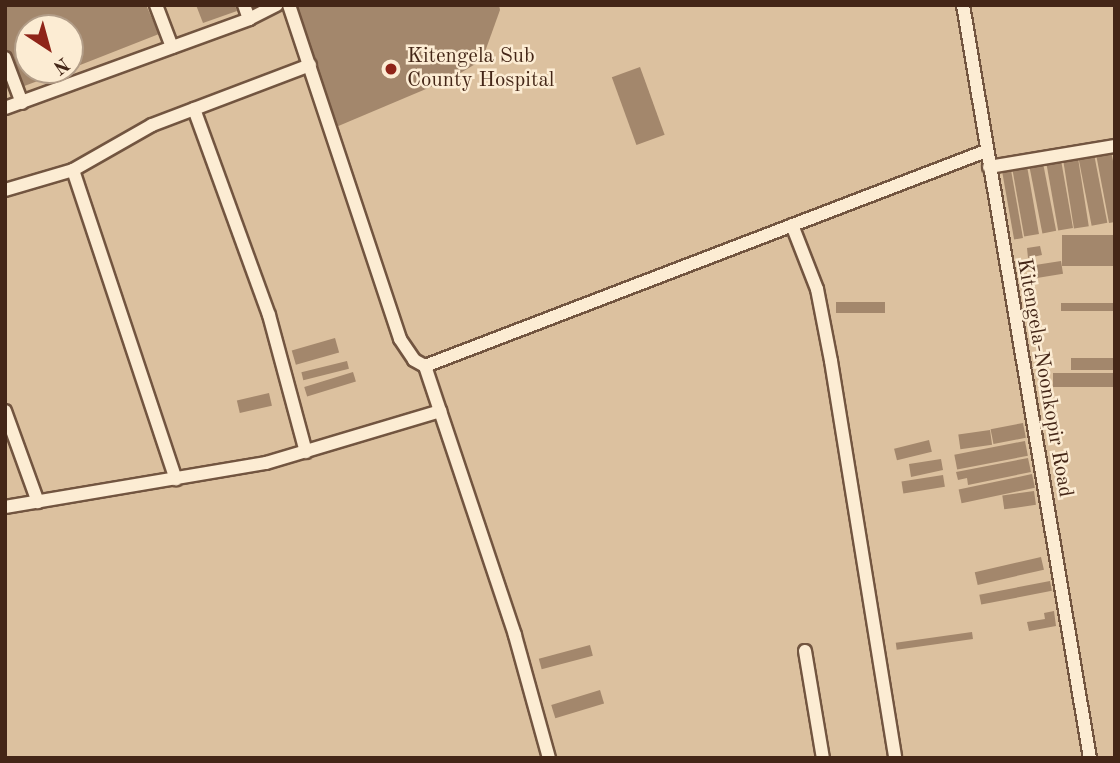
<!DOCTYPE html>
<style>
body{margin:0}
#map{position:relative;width:1120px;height:763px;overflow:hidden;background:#fbe1bb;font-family:"Old Standard TT",serif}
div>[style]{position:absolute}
.green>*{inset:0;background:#dcc19f}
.building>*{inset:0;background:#a3876c;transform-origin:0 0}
.roads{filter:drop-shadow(2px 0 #725540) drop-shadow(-2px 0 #725540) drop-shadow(0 2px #725540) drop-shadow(0 -2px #725540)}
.minor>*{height:12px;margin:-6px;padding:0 6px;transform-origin:6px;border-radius:6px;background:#fcecd3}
.dots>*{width:19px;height:19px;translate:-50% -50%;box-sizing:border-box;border:4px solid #fcecd3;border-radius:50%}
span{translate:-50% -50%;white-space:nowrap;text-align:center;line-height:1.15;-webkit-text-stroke:5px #fcecd3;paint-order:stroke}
.poi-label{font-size:21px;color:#442617}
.left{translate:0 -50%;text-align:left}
.street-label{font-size:21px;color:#442617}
.frame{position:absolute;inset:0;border:7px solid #442617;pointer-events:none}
.north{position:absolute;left:14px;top:14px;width:70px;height:70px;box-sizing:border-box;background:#fcecd3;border:2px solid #b29d88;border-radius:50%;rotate:144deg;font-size:19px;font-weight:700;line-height:28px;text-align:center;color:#442617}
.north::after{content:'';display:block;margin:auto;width:24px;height:32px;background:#8f2418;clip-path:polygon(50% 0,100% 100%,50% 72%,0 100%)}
</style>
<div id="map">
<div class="green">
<div style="clip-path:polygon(evenodd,5px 5px,1115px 5px,1115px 758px,5px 758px,5px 5px,28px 28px,70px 28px,70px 70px,28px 70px,28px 28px)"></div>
</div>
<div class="building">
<div style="clip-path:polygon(5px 5px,146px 5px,159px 34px,70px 69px,70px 28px,28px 28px,28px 70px,67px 70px,19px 88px,5px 50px)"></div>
<div style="clip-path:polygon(196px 5px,235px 5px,237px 11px,203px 23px)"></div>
<div style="clip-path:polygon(292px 5px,499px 5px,500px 10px,482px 60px,452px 78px,336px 127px)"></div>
<div style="left:640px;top:67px;width:72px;height:30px;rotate:70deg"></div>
<div style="clip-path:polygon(1111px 151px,1115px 171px,1115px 222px,1109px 223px,1096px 154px)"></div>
<div style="left:1094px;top:154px;width:70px;height:16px;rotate:79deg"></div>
<div style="left:1078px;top:158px;width:69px;height:15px;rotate:81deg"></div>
<div style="left:1061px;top:160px;width:69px;height:15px;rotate:80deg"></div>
<div style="left:1043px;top:163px;width:69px;height:14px;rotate:79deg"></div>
<div style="left:1027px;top:166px;width:69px;height:15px;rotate:80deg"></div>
<div style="left:1011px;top:170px;width:69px;height:9px;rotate:80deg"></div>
<div style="left:1115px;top:235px;width:31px;height:53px;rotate:90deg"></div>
<div style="clip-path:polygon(1040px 246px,1042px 255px,1028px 258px,1027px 248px)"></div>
<div style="left:1061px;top:261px;width:13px;height:31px;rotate:81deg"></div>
<div style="left:836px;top:302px;width:49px;height:11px"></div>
<div style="left:1115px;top:303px;width:8px;height:54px;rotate:90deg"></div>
<div style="left:335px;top:338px;width:15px;height:45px;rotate:74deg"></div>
<div style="left:1115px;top:358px;width:12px;height:44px;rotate:90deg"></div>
<div style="left:347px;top:361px;width:8px;height:47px;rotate:76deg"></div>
<div style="left:353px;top:372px;width:10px;height:51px;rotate:73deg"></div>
<div style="left:1115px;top:373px;width:14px;height:62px;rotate:90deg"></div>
<div style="left:269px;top:393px;width:13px;height:33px;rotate:77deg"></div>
<div style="left:1023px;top:423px;width:15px;height:33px;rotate:79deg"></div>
<div style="left:990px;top:430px;width:15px;height:32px;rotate:82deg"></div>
<div style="left:929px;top:440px;width:12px;height:36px;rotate:76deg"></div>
<div style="left:1025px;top:441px;width:15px;height:72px;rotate:79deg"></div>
<div style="clip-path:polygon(1028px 458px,1031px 472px,968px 485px,967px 478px,958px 480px,956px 472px)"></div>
<div style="clip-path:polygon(941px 459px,943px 470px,911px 477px,909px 464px)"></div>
<div style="left:1032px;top:474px;width:14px;height:75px;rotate:78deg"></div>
<div style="left:943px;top:475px;width:12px;height:42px;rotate:81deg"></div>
<div style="left:1034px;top:491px;width:14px;height:32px;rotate:82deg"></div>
<div style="left:1041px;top:557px;width:13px;height:68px;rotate:77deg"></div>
<div style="left:1050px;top:581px;width:10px;height:72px;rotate:79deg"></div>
<div style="clip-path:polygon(1054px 611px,1056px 626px,1029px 631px,1027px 622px,1045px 619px,1044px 613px)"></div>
<div style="left:972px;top:632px;width:7px;height:77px;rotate:82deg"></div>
<div style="left:590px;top:645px;width:11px;height:53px;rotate:75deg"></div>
<div style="left:600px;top:690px;width:14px;height:51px;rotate:73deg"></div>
</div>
<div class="roads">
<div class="minor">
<div style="left:156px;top:5px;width:45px;rotate:69.1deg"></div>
<div style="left:244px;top:5px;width:15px;rotate:70deg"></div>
<div style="left:289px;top:5px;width:352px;rotate:71.6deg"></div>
<div style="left:400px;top:339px;width:25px;rotate:56deg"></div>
<div style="left:414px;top:360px;width:13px;rotate:29deg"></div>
<div style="left:963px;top:5px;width:764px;rotate:80.43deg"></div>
<div style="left:5px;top:58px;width:48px;rotate:69.3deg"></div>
<div style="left:5px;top:108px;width:260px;rotate:-20deg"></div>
<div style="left:249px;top:19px;width:31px;rotate:-27deg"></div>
<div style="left:194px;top:109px;width:219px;rotate:70deg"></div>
<div style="left:269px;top:315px;width:142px;rotate:74.9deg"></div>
<div style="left:989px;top:167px;width:128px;rotate:-9.5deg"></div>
<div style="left:73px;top:170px;width:326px;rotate:71.6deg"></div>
<div style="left:5px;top:190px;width:71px;rotate:-16.4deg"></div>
<div style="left:73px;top:170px;width:91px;rotate:-29.7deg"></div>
<div style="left:152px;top:125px;width:169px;rotate:-20.8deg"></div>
<div style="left:792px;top:225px;width:69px;rotate:68.7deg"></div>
<div style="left:817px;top:289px;width:73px;rotate:79deg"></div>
<div style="left:831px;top:361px;width:402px;rotate:80.8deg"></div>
<div style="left:5px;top:411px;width:97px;rotate:70.1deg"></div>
<div style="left:5px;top:507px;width:265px;rotate:-9.6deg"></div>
<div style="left:266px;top:463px;width:182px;rotate:-16.6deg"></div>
<div style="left:805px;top:651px;width:109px;rotate:80.5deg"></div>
<div style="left:549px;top:758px;width:128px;rotate:-105.5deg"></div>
<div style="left:515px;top:635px;width:284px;rotate:-108.5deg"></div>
<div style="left:425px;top:366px;width:601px;rotate:-20.97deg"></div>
</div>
</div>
<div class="dots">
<div style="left:391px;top:69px;background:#8f2418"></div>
</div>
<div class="poi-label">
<span class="left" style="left:407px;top:69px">Kitengela Sub<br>County Hospital</span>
</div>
<div class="street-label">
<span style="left:1044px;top:378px;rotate:80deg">Kitengela-Noonkopir Road</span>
</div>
<div class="frame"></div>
<div class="north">N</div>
</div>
